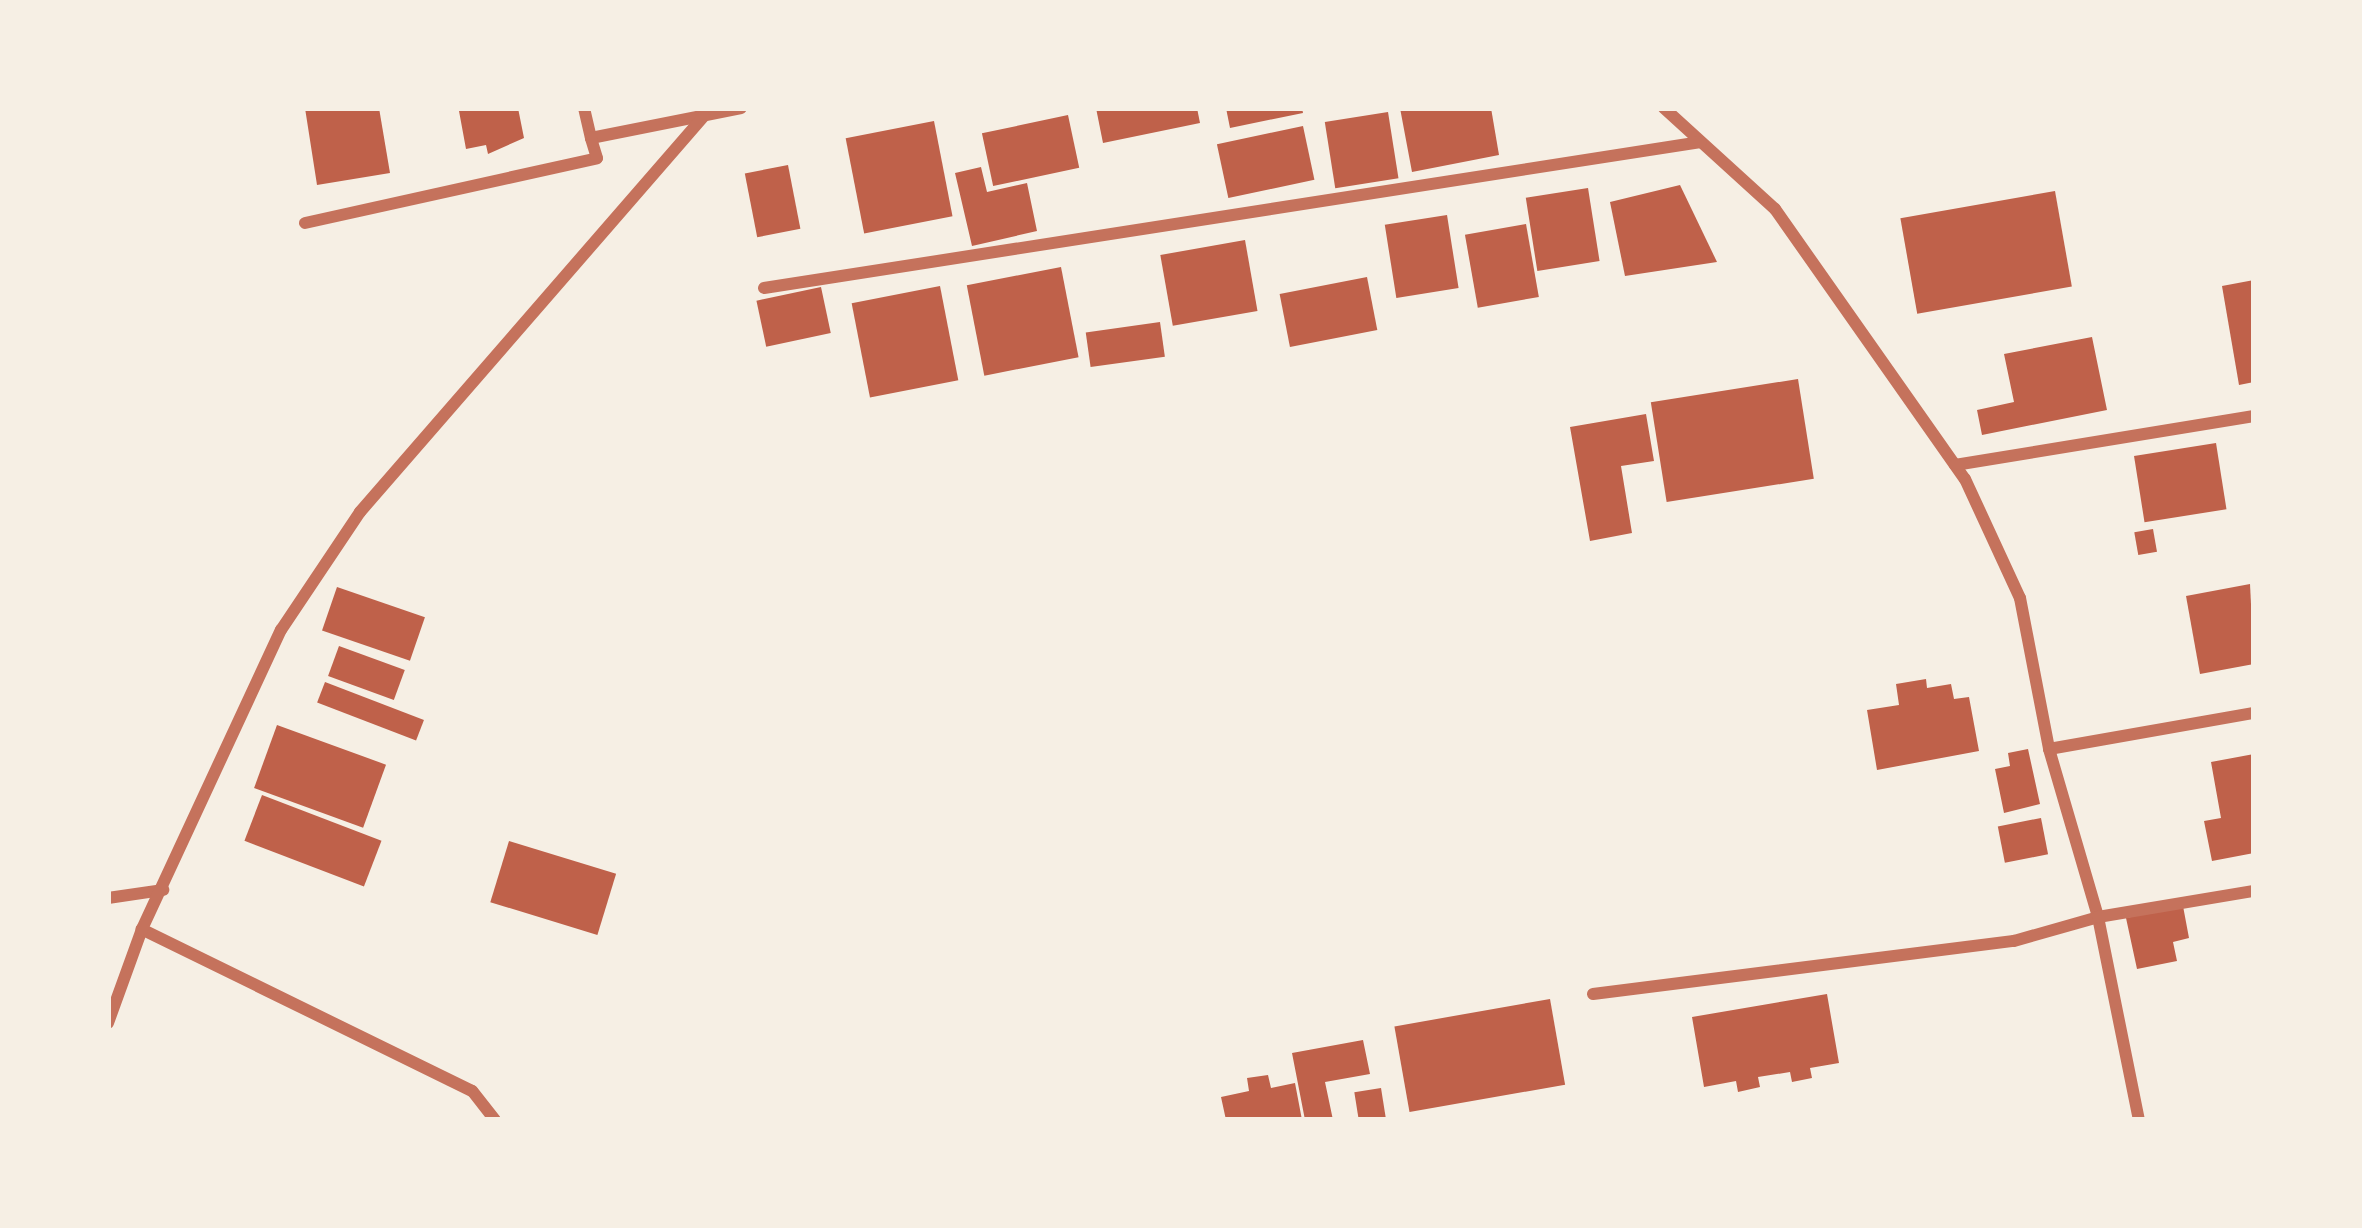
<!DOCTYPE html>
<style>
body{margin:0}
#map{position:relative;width:2362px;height:1228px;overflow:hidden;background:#f6efe4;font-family:Lato,sans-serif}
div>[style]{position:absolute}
.building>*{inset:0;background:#bf614a;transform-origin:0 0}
.minor>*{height:12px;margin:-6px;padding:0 6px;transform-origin:6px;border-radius:6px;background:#c5725c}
span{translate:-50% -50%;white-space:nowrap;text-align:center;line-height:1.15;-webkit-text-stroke:9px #f6efe4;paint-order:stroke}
.frame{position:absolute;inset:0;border:111px solid #f6efe4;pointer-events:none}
</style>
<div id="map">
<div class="building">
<div style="clip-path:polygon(305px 108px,379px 108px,390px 173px,317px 185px)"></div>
<div style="clip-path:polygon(518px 108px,524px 138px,488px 154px,486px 145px,466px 149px,459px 111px)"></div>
<div style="clip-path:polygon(1096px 108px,1197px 108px,1200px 123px,1103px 143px)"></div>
<div style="clip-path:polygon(1226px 108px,1302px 108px,1303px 113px,1230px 128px)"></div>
<div style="clip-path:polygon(1400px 108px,1491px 108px,1499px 155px,1412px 172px)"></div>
<div style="left:1388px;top:112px;width:67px;height:64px;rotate:81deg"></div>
<div style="left:1068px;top:115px;width:54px;height:88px;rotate:78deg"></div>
<div style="left:934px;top:121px;width:97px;height:90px;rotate:79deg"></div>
<div style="left:1303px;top:126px;width:55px;height:88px;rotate:78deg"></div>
<div style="left:788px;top:165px;width:65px;height:44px;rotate:79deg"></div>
<div style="clip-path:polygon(981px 167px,987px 192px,1027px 183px,1037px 231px,972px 246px,955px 173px)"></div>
<div style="clip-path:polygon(1680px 185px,1717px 262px,1625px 276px,1610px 202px)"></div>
<div style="left:1588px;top:188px;width:74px;height:63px;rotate:81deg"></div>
<div style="left:2055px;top:191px;width:97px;height:157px;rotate:80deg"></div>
<div style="left:1447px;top:215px;width:74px;height:63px;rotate:81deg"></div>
<div style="left:1526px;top:224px;width:74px;height:62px;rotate:80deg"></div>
<div style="left:1245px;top:240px;width:72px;height:86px;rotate:80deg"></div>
<div style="left:1061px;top:267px;width:92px;height:96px;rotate:79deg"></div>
<div style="left:1367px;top:277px;width:54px;height:89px;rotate:79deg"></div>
<div style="clip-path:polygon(2254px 280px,2254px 382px,2239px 385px,2222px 286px)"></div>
<div style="left:940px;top:286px;width:96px;height:90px;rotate:79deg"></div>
<div style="left:821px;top:287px;width:47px;height:66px;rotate:78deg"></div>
<div style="left:1160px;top:322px;width:35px;height:75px;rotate:82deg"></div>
<div style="clip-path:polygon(2092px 337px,2107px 410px,1982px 435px,1977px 410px,2014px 402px,2004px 354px)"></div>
<div style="left:1798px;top:379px;width:101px;height:149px;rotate:81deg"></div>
<div style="clip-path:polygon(1646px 414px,1654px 461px,1621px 466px,1632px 533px,1590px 541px,1570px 427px)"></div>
<div style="left:2216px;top:443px;width:67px;height:83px;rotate:81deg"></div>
<div style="left:2153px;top:529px;width:23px;height:19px;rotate:80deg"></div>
<div style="clip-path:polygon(2250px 584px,2254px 664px,2200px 674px,2186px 596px)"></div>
<div style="left:337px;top:587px;width:93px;height:46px;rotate:19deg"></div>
<div style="left:339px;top:646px;width:70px;height:32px;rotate:20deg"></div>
<div style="clip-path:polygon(1926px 679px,1927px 688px,1951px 684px,1954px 699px,1969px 697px,1979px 751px,1877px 770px,1867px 710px,1899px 705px,1896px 684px)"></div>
<div style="left:325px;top:682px;width:106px;height:22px;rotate:21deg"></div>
<div style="left:277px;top:725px;width:116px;height:67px;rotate:20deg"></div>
<div style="clip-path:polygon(2028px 749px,2040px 804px,2004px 813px,1995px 769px,2010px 766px,2008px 753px)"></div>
<div style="clip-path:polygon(2254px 754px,2254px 853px,2212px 861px,2204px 821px,2221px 818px,2211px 762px)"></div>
<div style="left:262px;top:795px;width:128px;height:49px;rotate:21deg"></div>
<div style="left:2041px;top:818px;width:37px;height:44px;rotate:79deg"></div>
<div style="left:509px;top:841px;width:112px;height:64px;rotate:17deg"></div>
<div style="clip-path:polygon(2183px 906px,2189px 938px,2173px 942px,2177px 961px,2137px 969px,2126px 918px)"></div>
<div style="clip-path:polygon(1827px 994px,1839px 1063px,1810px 1068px,1812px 1078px,1792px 1082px,1790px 1072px,1758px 1077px,1760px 1087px,1738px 1092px,1736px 1081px,1704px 1087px,1692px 1017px)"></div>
<div style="left:1550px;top:999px;width:87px;height:158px;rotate:80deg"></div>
<div style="clip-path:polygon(1363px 1040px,1370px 1074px,1325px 1082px,1333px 1120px,1305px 1120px,1292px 1053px)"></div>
<div style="clip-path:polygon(1268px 1075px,1271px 1088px,1295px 1083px,1302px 1120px,1226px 1120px,1221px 1097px,1249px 1091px,1247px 1078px)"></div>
<div style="left:1381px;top:1088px;width:31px;height:27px;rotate:81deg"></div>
</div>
<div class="minor">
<div style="left:584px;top:108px;width:31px;rotate:77deg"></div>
<div style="left:591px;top:138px;width:153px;rotate:-11.3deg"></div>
<div style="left:1664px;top:108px;width:150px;rotate:42.3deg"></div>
<div style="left:1775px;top:209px;width:330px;rotate:54.9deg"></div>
<div style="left:1965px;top:479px;width:131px;rotate:65.2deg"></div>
<div style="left:2020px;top:598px;width:154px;rotate:79.1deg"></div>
<div style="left:2049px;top:749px;width:175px;rotate:73.7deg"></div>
<div style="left:2098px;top:917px;width:207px;rotate:78.6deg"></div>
<div style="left:305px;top:223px;width:299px;rotate:-12.5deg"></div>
<div style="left:597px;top:158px;width:21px;rotate:-107deg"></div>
<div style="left:764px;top:288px;width:948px;rotate:-8.86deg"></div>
<div style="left:1955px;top:465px;width:303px;rotate:-9.3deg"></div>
<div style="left:2049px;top:749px;width:208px;rotate:-10deg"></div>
<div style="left:108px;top:898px;width:56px;rotate:-8.3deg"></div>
<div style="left:1593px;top:994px;width:424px;rotate:-7.2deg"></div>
<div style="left:2014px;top:941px;width:87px;rotate:-15.9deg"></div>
<div style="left:2098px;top:917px;width:158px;rotate:-9.5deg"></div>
<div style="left:108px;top:1023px;width:100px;rotate:-70.1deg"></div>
<div style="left:495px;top:1120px;width:37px;rotate:-128deg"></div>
<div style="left:472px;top:1091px;width:368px;rotate:-153.9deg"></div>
<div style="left:142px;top:929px;width:330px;rotate:-65.1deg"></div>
<div style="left:281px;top:630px;width:142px;rotate:-56.2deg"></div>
<div style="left:360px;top:512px;width:525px;rotate:-49.02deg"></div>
</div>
<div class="frame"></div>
</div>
